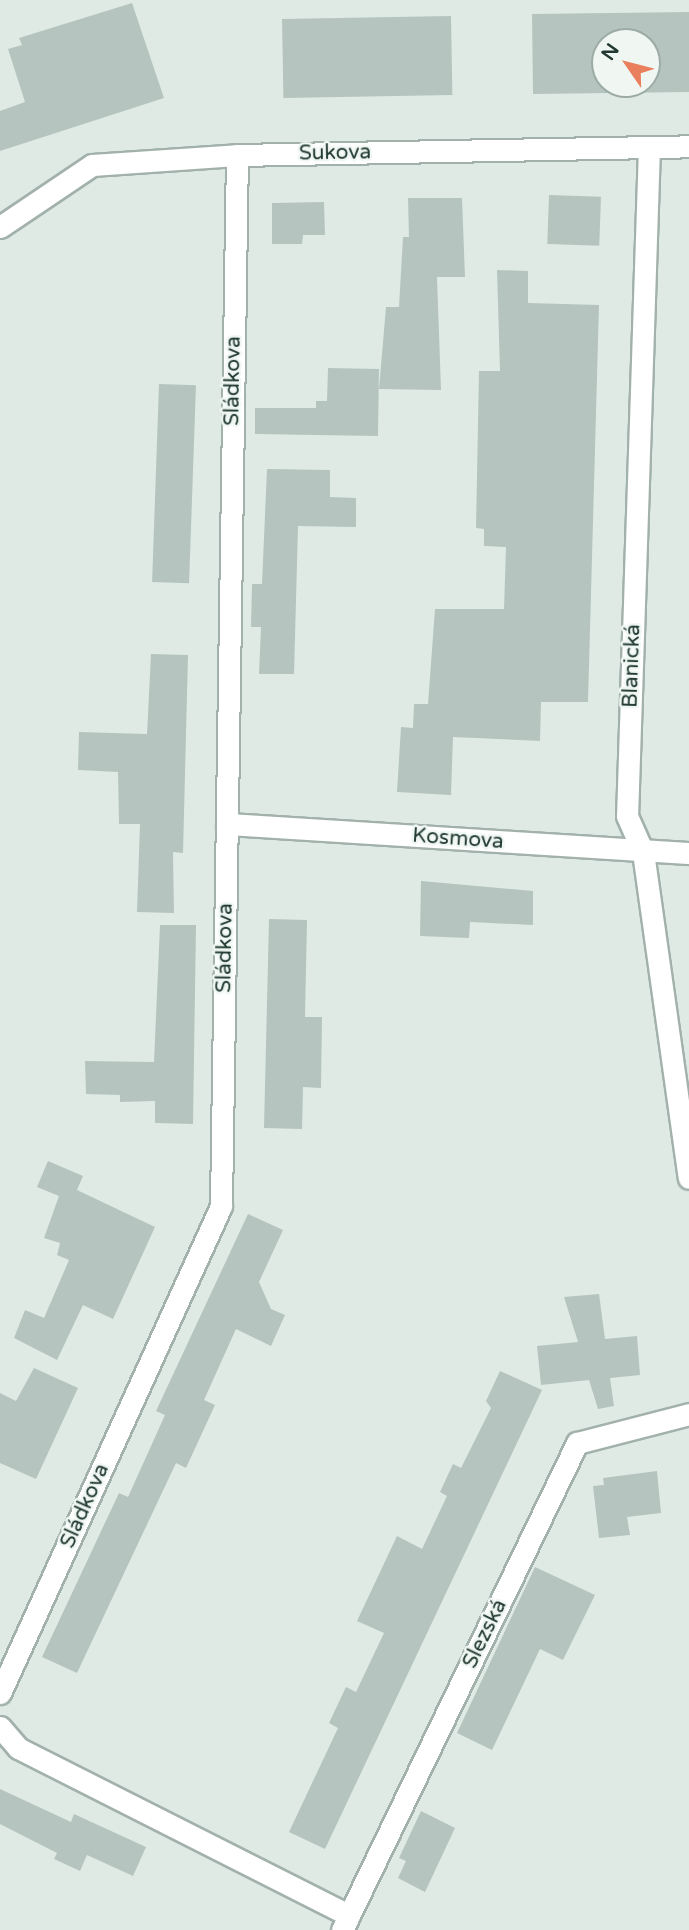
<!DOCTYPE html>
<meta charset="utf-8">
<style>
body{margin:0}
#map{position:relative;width:689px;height:1930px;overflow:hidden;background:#dfeae5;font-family:"Varela Round",sans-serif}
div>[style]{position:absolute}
.building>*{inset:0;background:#b5c4be;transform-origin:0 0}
.roads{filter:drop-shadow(2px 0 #a2b1ac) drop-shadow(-2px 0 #a2b1ac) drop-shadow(0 2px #a2b1ac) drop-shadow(0 -2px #a2b1ac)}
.street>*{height:21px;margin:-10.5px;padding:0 10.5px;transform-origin:10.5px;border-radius:10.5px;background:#fff}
span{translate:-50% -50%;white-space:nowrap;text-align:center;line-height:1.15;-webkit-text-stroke:5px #f0f7f3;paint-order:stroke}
.street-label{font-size:21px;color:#213932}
.north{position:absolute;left:591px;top:28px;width:70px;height:70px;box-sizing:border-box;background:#f0f7f3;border:2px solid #9daba6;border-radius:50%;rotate:305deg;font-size:19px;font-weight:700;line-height:28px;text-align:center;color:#213932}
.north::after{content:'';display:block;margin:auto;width:24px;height:32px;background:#ea7f5e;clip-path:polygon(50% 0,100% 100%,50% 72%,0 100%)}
</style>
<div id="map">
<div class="building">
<div style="clip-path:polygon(132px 3px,164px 98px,0 151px,0 111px,25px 102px,8px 49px,22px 45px,19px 38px)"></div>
<div style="clip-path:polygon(evenodd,689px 12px,689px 92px,533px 94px,532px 14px,689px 12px,605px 42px,647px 42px,647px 84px,605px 84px,605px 42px)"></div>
<div style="left:451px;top:16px;width:79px;height:169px;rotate:89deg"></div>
<div style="left:549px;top:195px;width:52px;height:49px;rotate:2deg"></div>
<div style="clip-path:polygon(408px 198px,462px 198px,465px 277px,437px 277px,441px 390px,379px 389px,386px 307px,399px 307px,403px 237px,409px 237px)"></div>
<div style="clip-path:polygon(324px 202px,325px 235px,303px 235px,302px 244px,272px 244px,272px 203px)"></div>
<div style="clip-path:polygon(497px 270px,528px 271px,528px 303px,599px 305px,588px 702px,541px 702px,540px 741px,453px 737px,451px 795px,397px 792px,401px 727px,413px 728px,414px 704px,428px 704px,435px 609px,504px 609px,506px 547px,484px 546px,484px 529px,476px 528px,479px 371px,500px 371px)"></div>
<div style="clip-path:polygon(328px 368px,379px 369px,378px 436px,255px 434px,255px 408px,316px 408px,316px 401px,327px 401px)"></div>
<div style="left:159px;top:384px;width:37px;height:198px;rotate:2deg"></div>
<div style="clip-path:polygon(267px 469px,330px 470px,330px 497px,356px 498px,356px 527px,298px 526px,294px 674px,259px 674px,261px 627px,251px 627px,252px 584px,262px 584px)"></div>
<div style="clip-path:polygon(151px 654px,188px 655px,183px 853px,173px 852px,174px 913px,137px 912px,140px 824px,119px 824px,118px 772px,78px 770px,79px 732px,147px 734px)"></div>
<div style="clip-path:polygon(421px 881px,533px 891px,533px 925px,470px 922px,469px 938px,420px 936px)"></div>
<div style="clip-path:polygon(269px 919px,307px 920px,305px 1017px,322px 1017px,321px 1088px,303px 1087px,302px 1129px,264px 1128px)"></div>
<div style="clip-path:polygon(160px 925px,196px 925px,193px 1124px,155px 1123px,155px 1101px,120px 1102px,120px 1095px,86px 1094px,85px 1061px,154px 1062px)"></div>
<div style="clip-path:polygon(48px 1161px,83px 1176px,77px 1190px,155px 1227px,113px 1319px,83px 1305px,57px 1360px,14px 1338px,25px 1310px,44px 1318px,69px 1260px,57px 1255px,60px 1243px,44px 1238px,59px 1196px,37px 1187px)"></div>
<div style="clip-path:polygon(248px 1214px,283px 1230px,259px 1282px,271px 1309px,285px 1315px,271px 1346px,236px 1329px,204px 1400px,215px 1405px,186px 1468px,176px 1463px,77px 1673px,42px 1657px,119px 1493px,128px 1497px,165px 1415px,156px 1411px)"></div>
<div style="clip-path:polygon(599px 1294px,605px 1339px,637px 1336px,640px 1375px,610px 1378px,614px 1406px,598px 1409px,589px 1380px,541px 1385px,537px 1346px,578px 1342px,564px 1297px)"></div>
<div style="clip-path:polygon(34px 1368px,78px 1388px,36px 1479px,0 1463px,0 1393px,16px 1401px)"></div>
<div style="clip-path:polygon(500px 1371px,542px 1390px,325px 1849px,289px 1832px,338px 1728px,329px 1723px,346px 1687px,356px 1692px,384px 1633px,357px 1621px,397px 1536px,422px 1549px,447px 1496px,440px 1492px,453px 1464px,461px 1468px,491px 1408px,486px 1401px)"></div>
<div style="clip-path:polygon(657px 1471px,661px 1513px,627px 1517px,630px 1535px,599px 1538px,593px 1486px,604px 1485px,603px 1478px)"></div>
<div style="clip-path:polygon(535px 1567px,595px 1595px,563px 1660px,540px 1649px,492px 1750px,457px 1733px)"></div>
<div style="clip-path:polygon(0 1789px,71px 1822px,74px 1814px,146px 1847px,133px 1876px,87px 1855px,80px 1871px,54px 1859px,57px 1853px,0 1824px)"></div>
<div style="clip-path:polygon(421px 1811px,455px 1828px,425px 1892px,398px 1878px,406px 1861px,399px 1858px)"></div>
</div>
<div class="roads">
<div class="street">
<div style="left:649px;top:147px;width:669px;rotate:91.88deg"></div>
<div style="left:627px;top:816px;width:39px;rotate:66deg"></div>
<div style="left:643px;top:852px;width:329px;rotate:82deg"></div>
<div style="left:0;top:227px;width:111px;rotate:-34deg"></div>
<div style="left:92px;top:165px;width:145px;rotate:-3.9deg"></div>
<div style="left:237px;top:155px;width:452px;rotate:-1.1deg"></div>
<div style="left:227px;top:824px;width:463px;rotate:3.6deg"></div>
<div style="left:0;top:1693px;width:535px;rotate:-65.59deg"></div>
<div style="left:221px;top:1206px;width:1051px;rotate:-89.13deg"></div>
<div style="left:0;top:1727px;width:28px;rotate:49deg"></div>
<div style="left:18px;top:1748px;width:371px;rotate:26.8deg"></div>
<div style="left:342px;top:1930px;width:541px;rotate:-64.24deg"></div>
<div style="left:577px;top:1443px;width:116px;rotate:-14.5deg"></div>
</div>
</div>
<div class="street-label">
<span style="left:335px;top:153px;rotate:-1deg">Sukova</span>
<span style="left:233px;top:381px;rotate:-89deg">Sládkova</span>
<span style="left:632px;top:666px;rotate:-88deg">Blanická</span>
<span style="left:458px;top:839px;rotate:4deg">Kosmova</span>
<span style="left:225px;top:948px;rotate:-89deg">Sládkova</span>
<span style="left:85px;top:1506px;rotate:-66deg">Sládkova</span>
<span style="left:485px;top:1634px;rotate:-64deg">Slezská</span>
</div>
<div class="north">N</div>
</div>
